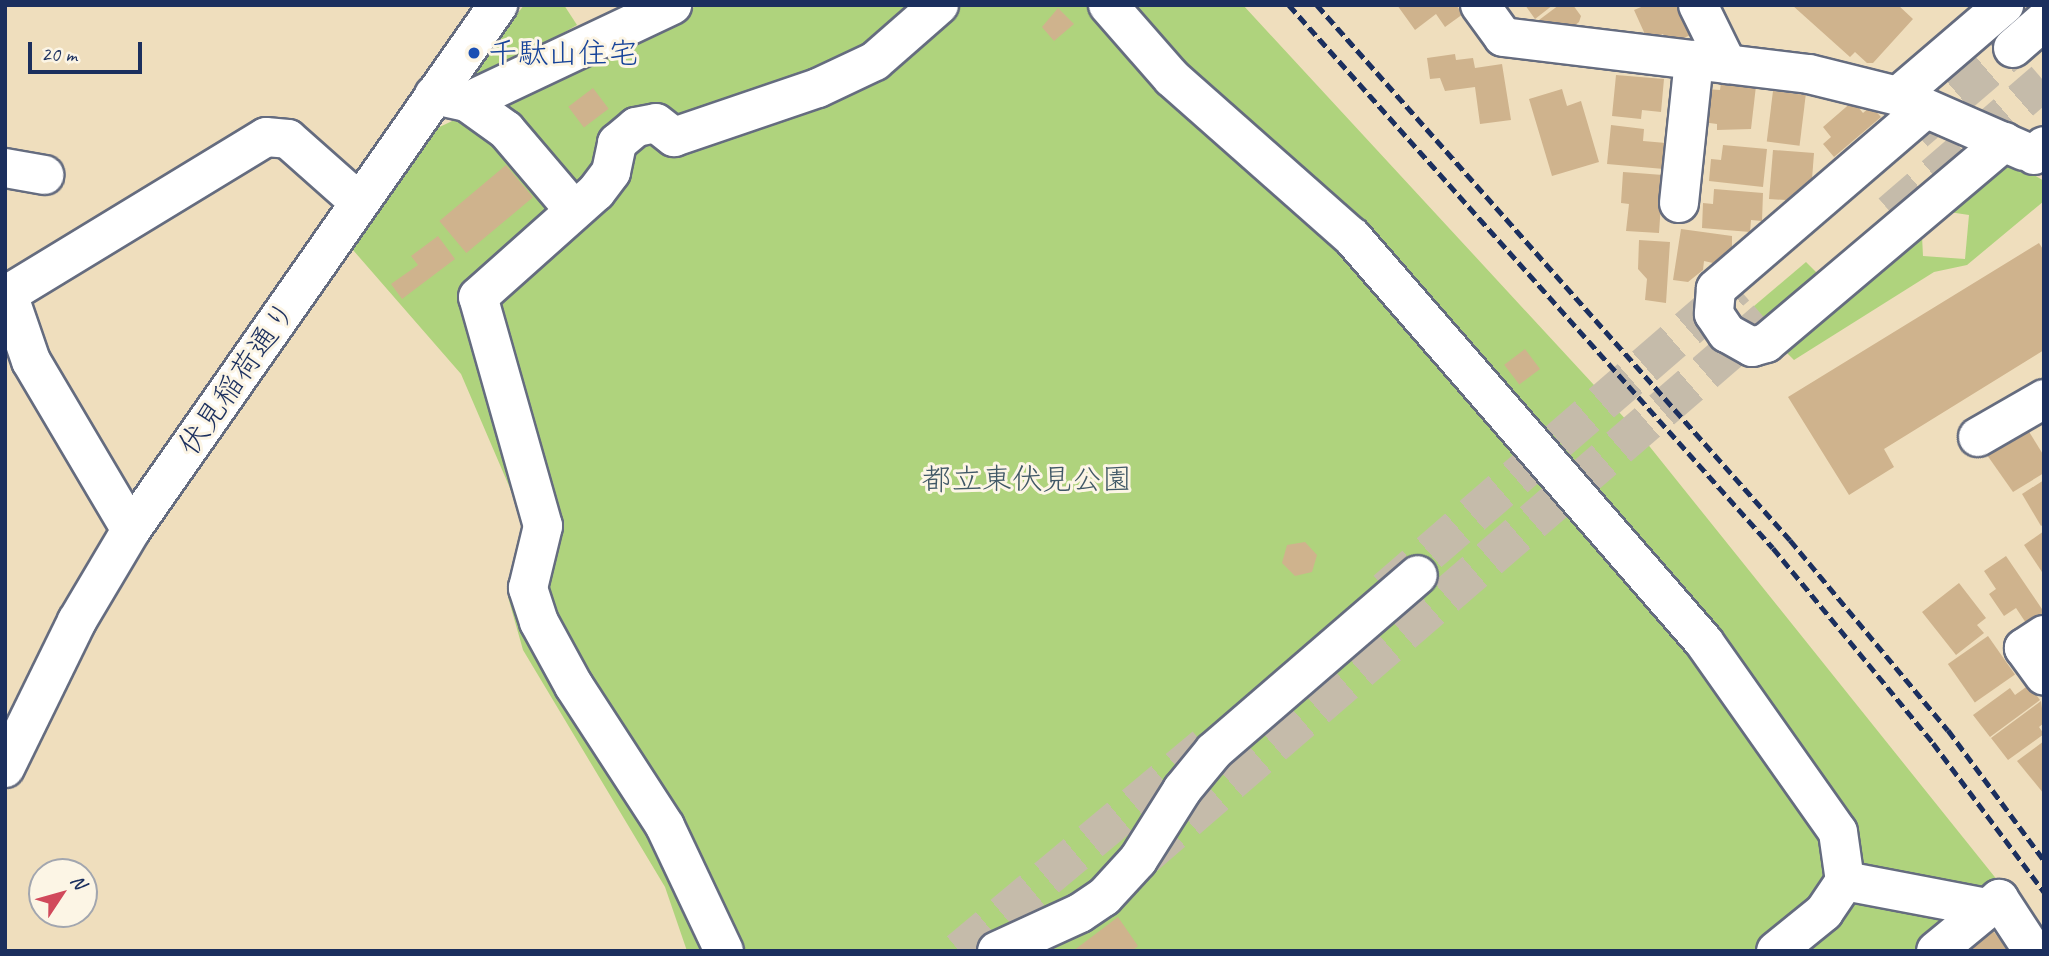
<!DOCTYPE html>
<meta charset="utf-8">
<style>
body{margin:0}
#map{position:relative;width:2049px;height:956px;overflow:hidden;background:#efdebd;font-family:Caveat,"Klee One",sans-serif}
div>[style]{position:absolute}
.green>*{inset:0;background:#afd37d}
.building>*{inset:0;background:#cfb38d;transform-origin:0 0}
.major-tunnel>*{height:38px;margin-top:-19px;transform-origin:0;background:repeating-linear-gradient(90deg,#c5bbaa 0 38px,transparent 0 57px)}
.roads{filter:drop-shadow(2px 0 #656c7f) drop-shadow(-2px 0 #656c7f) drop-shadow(0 2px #656c7f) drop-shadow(0 -2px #656c7f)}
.minor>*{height:38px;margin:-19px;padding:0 19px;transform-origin:19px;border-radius:19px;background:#fff}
.major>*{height:38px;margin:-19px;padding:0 19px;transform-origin:19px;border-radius:19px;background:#fff}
.rail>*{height:5px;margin-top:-2.5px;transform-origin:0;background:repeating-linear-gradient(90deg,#1b2f5e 0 10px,transparent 0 15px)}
.dots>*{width:19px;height:19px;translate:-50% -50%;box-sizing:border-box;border:4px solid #fcf5e5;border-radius:50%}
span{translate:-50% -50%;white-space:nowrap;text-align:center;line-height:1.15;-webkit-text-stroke:6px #fcf5e5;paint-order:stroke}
.transit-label{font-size:30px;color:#164399}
.left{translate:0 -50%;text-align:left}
.street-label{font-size:30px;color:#1b2f5e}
.park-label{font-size:30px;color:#405866}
.frame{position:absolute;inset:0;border:7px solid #1b2f5e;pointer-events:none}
.north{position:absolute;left:28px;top:858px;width:70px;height:70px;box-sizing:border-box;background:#fcf5e5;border:2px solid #a2a6af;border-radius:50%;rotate:54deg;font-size:19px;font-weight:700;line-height:28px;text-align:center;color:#1b2f5e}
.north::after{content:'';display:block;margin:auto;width:24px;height:32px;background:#d1495b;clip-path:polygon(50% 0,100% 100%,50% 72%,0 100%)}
.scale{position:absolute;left:28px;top:42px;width:114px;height:32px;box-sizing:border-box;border:4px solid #1b2f5e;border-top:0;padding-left:9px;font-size:21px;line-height:24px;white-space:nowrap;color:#1b2f5e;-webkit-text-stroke:5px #fcf5e5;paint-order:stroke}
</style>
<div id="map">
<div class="green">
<div style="clip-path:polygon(524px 5px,564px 5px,577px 25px,488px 76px,467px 81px)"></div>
<div style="clip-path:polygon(699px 5px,1243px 5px,1642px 437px,2002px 886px,1925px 951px,687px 951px,665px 887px,523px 650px,508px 597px,524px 521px,461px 374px,353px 250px,431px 131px)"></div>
<div style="clip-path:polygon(2011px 161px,2044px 181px,2044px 201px,1967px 265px,1934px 272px,1794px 360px,1787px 353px,1922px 236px,1923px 256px,1965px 259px,1969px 215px,1949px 212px)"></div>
<div style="clip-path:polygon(1806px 262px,1824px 280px,1767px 328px,1743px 330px,1734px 323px)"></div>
</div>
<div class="building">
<div style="clip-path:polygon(1397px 5px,1456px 5px,1463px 14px,1445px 27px,1436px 14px,1415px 30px)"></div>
<div style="clip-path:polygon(1525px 5px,1553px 5px,1535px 19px)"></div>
<div style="clip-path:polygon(1559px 5px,1573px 5px,1581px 16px,1579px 22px,1564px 34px,1546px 29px,1539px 20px)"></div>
<div style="clip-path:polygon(1646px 5px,1682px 5px,1695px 33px,1668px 45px,1663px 34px,1648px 41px,1634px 10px)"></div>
<div style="clip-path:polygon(1792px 5px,1898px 5px,1913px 19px,1873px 63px,1867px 63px,1855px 52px,1850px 57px)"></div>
<div style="clip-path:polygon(1058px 8px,1074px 24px,1054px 41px,1042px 27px)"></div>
<div style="clip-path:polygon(1455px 54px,1456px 60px,1473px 58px,1475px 68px,1502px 64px,1511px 120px,1480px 124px,1475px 87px,1445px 91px,1440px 78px,1430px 79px,1427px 58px)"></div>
<div style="clip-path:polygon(1616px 75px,1664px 79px,1661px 112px,1642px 110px,1641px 119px,1612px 116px)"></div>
<div style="clip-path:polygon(1721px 82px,1756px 86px,1751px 129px,1717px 130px,1717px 124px,1702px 122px,1706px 89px,1720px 90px)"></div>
<div style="left:593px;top:88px;width:26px;height:31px;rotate:53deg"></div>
<div style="clip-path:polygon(1562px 89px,1567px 106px,1581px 101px,1599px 162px,1552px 176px,1529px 99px)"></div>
<div style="left:1773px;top:91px;width:33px;height:51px;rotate:7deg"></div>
<div style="clip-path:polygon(1853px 101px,1863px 113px,1871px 106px,1881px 117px,1834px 157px,1823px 144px,1831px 137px,1823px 127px)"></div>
<div style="clip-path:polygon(1611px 125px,1644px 129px,1643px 141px,1666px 143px,1664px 169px,1607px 164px)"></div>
<div style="clip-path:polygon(1723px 145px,1767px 149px,1763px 187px,1709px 181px,1711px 159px,1721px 160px)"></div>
<div style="clip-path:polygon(1773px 150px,1814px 153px,1812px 179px,1786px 200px,1769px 199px)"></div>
<div style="left:506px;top:165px;width:42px;height:87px;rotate:50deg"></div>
<div style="clip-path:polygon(1623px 172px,1663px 175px,1659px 233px,1626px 231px,1629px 204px,1621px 203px)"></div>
<div style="clip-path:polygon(1714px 189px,1763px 193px,1762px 221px,1751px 220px,1750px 232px,1702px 228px,1703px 203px,1713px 204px)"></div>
<div style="clip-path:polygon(1681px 229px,1732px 236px,1732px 248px,1713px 263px,1704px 261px,1703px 270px,1688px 282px,1673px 280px)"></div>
<div style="clip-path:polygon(438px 236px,455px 259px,402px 299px,391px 284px,418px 265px,411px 256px)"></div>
<div style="clip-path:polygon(1639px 240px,1670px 242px,1666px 303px,1645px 300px,1647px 279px,1638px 269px)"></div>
<div style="clip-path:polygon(2039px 243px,2044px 251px,2044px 350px,1884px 449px,1894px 467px,1849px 495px,1788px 397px)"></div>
<div style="left:1525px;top:349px;width:25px;height:26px;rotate:53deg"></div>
<div style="clip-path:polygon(2028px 430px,2044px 456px,2044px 473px,2013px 492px,1987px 455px)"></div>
<div style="clip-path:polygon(2044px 480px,2044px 524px,2041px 526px,2022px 494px)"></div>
<div style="clip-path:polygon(2044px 531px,2044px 575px,2024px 545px)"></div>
<div style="clip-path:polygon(1305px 542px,1317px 555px,1312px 572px,1295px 576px,1282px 563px,1287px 545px)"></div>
<div style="clip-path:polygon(2006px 556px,2044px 612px,2028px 626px,2016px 608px,2004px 616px,1989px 594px,1996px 589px,1984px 571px)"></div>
<div style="clip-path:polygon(1959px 583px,1986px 618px,1977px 625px,1984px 633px,1956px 655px,1922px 612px)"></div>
<div style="left:1988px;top:636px;width:47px;height:49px;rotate:55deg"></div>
<div style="clip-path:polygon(2029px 685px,2040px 700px,1990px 737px,1973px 715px,2010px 688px,2015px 695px)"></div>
<div style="clip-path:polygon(2041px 701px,2044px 723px,2039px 727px,2044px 734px,2008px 760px,1991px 738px)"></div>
<div style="clip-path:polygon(2044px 741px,2044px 794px,2017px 761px)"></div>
<div style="clip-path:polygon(1118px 917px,1138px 946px,1132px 951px,1073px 951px)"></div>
<div style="clip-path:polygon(1990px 927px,2009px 951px,1961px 951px)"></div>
</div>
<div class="major-tunnel">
<div style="left:1915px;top:132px;width:129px;rotate:-40.6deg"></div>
<div style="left:1891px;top:213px;width:202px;rotate:-40.8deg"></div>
<div style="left:1386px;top:590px;width:464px;rotate:-40.9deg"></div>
<div style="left:1144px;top:857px;width:822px;rotate:-40.81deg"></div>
<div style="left:959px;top:951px;width:320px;rotate:-39.8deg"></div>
</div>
<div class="roads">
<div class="minor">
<div style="left:1108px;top:5px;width:97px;rotate:48.8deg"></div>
<div style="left:1172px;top:78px;width:240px;rotate:41.5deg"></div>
<div style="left:1352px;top:237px;width:537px;rotate:49deg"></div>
<div style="left:1704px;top:642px;width:232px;rotate:54.8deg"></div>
<div style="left:1838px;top:832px;width:49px;rotate:81.9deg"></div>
<div style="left:1480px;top:5px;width:39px;rotate:54deg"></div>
<div style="left:1503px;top:37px;width:308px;rotate:6.9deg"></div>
<div style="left:1809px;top:74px;width:92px;rotate:13.9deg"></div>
<div style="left:1898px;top:96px;width:137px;rotate:23.6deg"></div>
<div style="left:1698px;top:5px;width:66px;rotate:63.8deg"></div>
<div style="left:434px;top:95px;width:34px;rotate:12deg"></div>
<div style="left:467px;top:102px;width:227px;rotate:-25.3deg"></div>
<div style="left:467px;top:102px;width:48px;rotate:35.7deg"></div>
<div style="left:506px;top:130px;width:105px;rotate:49.6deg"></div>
<div style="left:1925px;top:109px;width:276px;rotate:139.3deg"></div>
<div style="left:1716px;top:289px;width:25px;rotate:95deg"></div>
<div style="left:1714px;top:314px;width:23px;rotate:56deg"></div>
<div style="left:1727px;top:333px;width:29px;rotate:29deg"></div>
<div style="left:1752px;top:347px;width:15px;rotate:-16deg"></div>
<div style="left:1766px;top:343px;width:312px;rotate:-40.2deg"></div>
<div style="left:5px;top:168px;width:40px;rotate:10deg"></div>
<div style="left:1679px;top:203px;width:144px;rotate:-84deg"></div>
<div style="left:1978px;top:437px;width:76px;rotate:-29.9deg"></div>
<div style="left:131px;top:530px;width:196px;rotate:-120.6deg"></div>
<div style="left:31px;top:361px;width:71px;rotate:-108.9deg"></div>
<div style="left:8px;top:294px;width:302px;rotate:-31.3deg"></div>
<div style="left:266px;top:137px;width:22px;rotate:5deg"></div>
<div style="left:288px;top:139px;width:95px;rotate:41.6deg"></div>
<div style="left:2044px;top:635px;width:24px;rotate:147deg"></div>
<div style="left:2024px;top:648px;width:34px;rotate:54deg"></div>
<div style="left:5px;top:768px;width:164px;rotate:-63.9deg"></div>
<div style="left:77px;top:621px;width:106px;rotate:-59.3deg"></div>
<div style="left:131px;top:530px;width:641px;rotate:-55.04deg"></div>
<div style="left:724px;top:951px;width:138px;rotate:-115.3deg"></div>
<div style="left:665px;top:826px;width:167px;rotate:-123deg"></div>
<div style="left:574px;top:686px;width:73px;rotate:-118.7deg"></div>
<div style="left:539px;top:622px;width:36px;rotate:-108deg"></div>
<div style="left:528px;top:588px;width:64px;rotate:-76.4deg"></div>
<div style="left:543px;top:526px;width:238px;rotate:-105.8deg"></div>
<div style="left:478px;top:297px;width:158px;rotate:-41.7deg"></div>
<div style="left:596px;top:192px;width:25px;rotate:-53deg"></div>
<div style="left:611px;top:172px;width:30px;rotate:-78deg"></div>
<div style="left:617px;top:143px;width:25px;rotate:-40deg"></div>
<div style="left:636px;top:127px;width:20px;rotate:-11deg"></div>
<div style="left:656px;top:123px;width:23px;rotate:38deg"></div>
<div style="left:674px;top:137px;width:152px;rotate:-18.8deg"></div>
<div style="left:818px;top:88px;width:63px;rotate:-25.3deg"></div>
<div style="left:875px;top:61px;width:85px;rotate:-41.2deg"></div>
<div style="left:997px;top:951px;width:91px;rotate:-24.6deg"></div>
<div style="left:1080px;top:913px;width:29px;rotate:-34deg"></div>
<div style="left:1104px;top:897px;width:50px;rotate:-47.4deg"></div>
<div style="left:1138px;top:860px;width:83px;rotate:-57.8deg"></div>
<div style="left:1182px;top:790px;width:50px;rotate:-50.6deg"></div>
<div style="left:1214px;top:751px;width:269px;rotate:-40.8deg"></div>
<div style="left:1776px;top:951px;width:62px;rotate:-39.1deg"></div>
<div style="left:1824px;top:912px;width:37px;rotate:-56deg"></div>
<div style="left:1845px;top:881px;width:145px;rotate:10.8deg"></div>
<div style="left:1936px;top:951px;width:82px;rotate:-39.5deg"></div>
<div style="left:1999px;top:899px;width:62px;rotate:56.8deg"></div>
</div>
<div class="major">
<div style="left:2013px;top:48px;width:41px;rotate:-41.1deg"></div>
<div style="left:1898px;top:96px;width:140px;rotate:-40.6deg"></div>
<div style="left:2034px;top:155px;width:13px;rotate:-42deg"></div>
</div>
</div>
<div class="rail">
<div style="left:1289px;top:5px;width:727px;rotate:48.29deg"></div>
<div style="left:1773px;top:548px;width:252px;rotate:50.6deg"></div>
<div style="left:1933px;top:743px;width:186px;rotate:53.3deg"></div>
<div style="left:1317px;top:5px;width:714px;rotate:48.52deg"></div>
<div style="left:1790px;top:540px;width:247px;rotate:50.3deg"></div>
<div style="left:1948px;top:730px;width:162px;rotate:53.6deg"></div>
</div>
<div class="dots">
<div style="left:474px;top:53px;background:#1a4fb4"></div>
</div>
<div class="transit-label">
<span class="left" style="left:488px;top:53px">千駄山住宅</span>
</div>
<div class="street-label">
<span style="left:237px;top:378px;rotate:-55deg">伏見稲荷通り</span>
</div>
<div class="park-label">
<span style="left:1027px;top:479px">都立東伏見公園</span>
</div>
<div class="frame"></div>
<div class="north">N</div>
<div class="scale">20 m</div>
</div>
